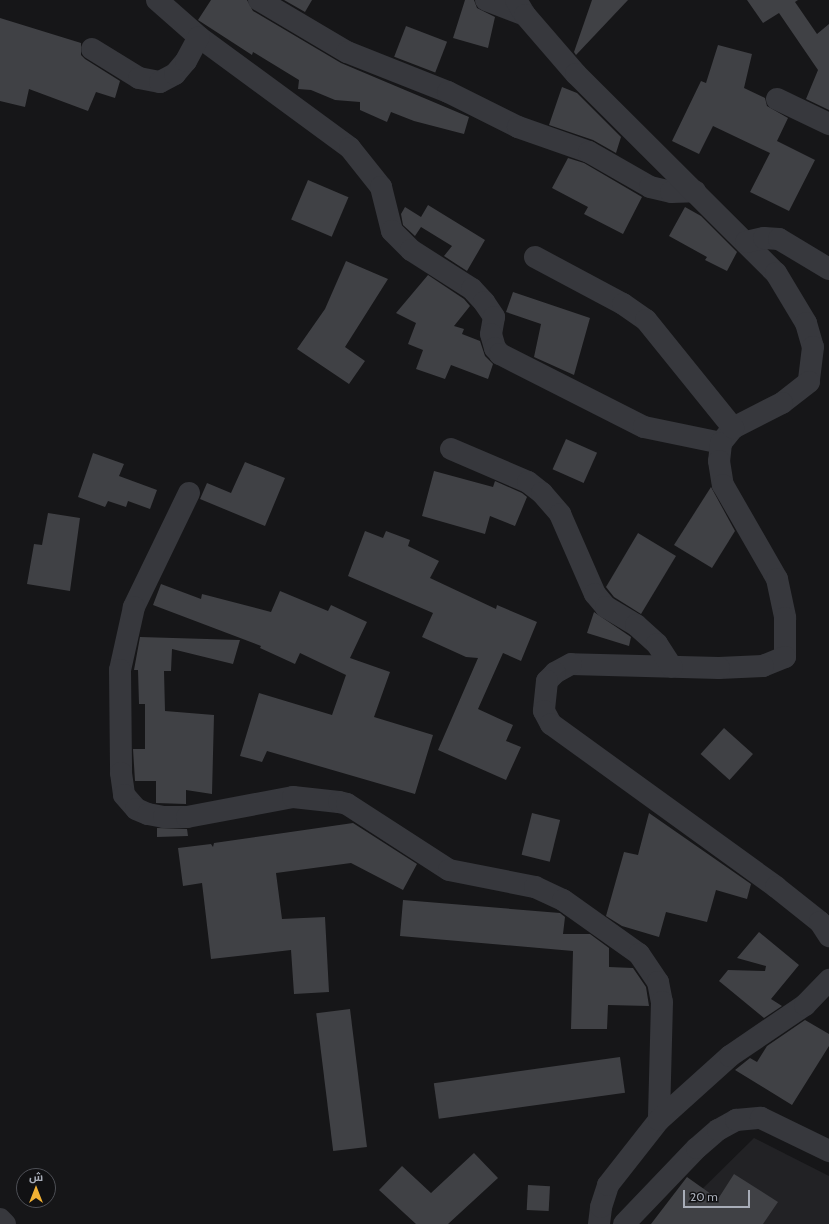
<!DOCTYPE html>
<meta charset="utf-8">
<style>
body{margin:0}
#map{position:relative;width:829px;height:1224px;overflow:hidden;background:#161618;font-family:Cabin,Cairo,sans-serif}
div>[style]{position:absolute}
.built>*{inset:0;background:#222225}
.building>*{inset:0;background:#404145;transform-origin:0 0}
.minor>*{height:22px;margin:-11px;padding:0 11px;transform-origin:11px;border-radius:11px;background:#37383d}
span{translate:-50% -50%;white-space:nowrap;text-align:center;line-height:1.15;-webkit-text-stroke:3px #111113;paint-order:stroke}
.north{position:absolute;left:16px;top:1168px;width:40px;height:40px;box-sizing:border-box;background:#111113;border:1px solid #4d4f55;border-radius:50%;rotate:0deg;font-size:11px;font-weight:700;line-height:16px;text-align:center;color:#a8adb8}
.north::after{content:'';display:block;margin:auto;width:14px;height:18px;background:#f2b134;clip-path:polygon(50% 0,100% 100%,50% 72%,0 100%)}
.scale{position:absolute;left:683px;top:1190px;width:67px;height:18px;box-sizing:border-box;border:2px solid #a8adb8;border-top:0;padding-left:5px;font-size:12px;line-height:14px;white-space:nowrap;color:#a8adb8;-webkit-text-stroke:3px #111113;paint-order:stroke}
</style>
<div id="map">
<div class="built">
<div style="clip-path:polygon(754px 1138px,829px 1176px,829px 1224px,671px 1224px,688px 1203px)"></div>
</div>
<div class="building">
<div style="clip-path:polygon(211px 0,247px 0,253px 11px,341px 63px,469px 117px,464px 134px,414px 121px,391px 112px,387px 122px,360px 110px,360px 102px,335px 100px,311px 90px,298px 89px,299px 80px,253px 52px,252px 55px,198px 20px)"></div>
<div style="clip-path:polygon(284px 0,312px 0,305px 12px)"></div>
<div style="clip-path:polygon(465px 0,474px 0,477px 8px,495px 17px,488px 48px,453px 38px)"></div>
<div style="clip-path:polygon(592px 0,628px 0,576px 55px,574px 52px)"></div>
<div style="clip-path:polygon(747px 0,798px 0,795px 2px,817px 34px,829px 24px,829px 110px,806px 99px,818px 70px,779px 13px,763px 23px)"></div>
<div style="clip-path:polygon(0 18px,81px 43px,81px 55px,85px 59px,120px 81px,115px 98px,96px 92px,88px 111px,29px 89px,25px 107px,0 101px)"></div>
<div style="left:406px;top:26px;width:44px;height:33px;rotate:21deg"></div>
<div style="clip-path:polygon(718px 45px,752px 54px,744px 88px,765px 98px,767px 106px,788px 118px,777px 141px,815px 160px,789px 211px,750px 192px,770px 153px,713px 126px,699px 154px,672px 141px,701px 81px,706px 83px)"></div>
<div style="clip-path:polygon(562px 87px,577px 93px,621px 137px,616px 153px,593px 140px,549px 125px)"></div>
<div style="clip-path:polygon(568px 158px,584px 163px,642px 197px,623px 234px,584px 214px,588px 207px,552px 188px)"></div>
<div style="left:308px;top:180px;width:44px;height:43px;rotate:23deg"></div>
<div style="clip-path:polygon(428px 205px,485px 240px,467px 271px,444px 256px,452px 246px,421px 227px,415px 236px,403px 225px,401px 214px,405px 207px,421px 217px)"></div>
<div style="clip-path:polygon(685px 207px,701px 216px,737px 252px,727px 271px,705px 260px,707px 257px,669px 236px)"></div>
<div style="clip-path:polygon(346px 261px,388px 279px,345px 347px,365px 361px,349px 384px,297px 349px,325px 309px)"></div>
<div style="clip-path:polygon(428px 275px,464px 299px,470px 306px,454px 326px,464px 329px,462px 334px,480px 341px,485px 356px,493px 364px,488px 379px,451px 365px,445px 379px,416px 369px,423px 350px,408px 344px,416px 323px,396px 313px)"></div>
<div style="clip-path:polygon(513px 292px,590px 318px,574px 375px,534px 357px,541px 324px,506px 312px)"></div>
<div style="left:566px;top:439px;width:34px;height:33px;rotate:24deg"></div>
<div style="clip-path:polygon(93px 453px,124px 464px,119px 476px,157px 490px,150px 509px,128px 501px,126px 507px,108px 501px,105px 507px,78px 497px)"></div>
<div style="clip-path:polygon(245px 462px,285px 478px,265px 526px,200px 499px,207px 483px,231px 493px)"></div>
<div style="clip-path:polygon(434px 471px,493px 487px,495px 481px,522px 493px,527px 497px,515px 526px,490px 516px,485px 534px,422px 516px)"></div>
<div style="clip-path:polygon(711px 487px,735px 531px,712px 568px,674px 545px)"></div>
<div style="clip-path:polygon(48px 513px,80px 518px,70px 591px,27px 584px,34px 544px,42px 545px)"></div>
<div style="clip-path:polygon(365px 531px,383px 538px,386px 531px,410px 540px,408px 546px,439px 561px,430px 578px,496px 609px,497px 605px,537px 622px,521px 661px,503px 653px,478px 709px,513px 725px,506px 741px,521px 747px,506px 780px,438px 750px,478px 658px,466px 657px,422px 637px,433px 613px,348px 576px)"></div>
<div style="clip-path:polygon(638px 533px,676px 556px,641px 614px,614px 597px,606px 587px)"></div>
<div style="clip-path:polygon(161px 584px,201px 599px,202px 594px,271px 612px,280px 591px,328px 611px,331px 605px,367px 622px,350px 658px,390px 672px,374px 717px,433px 735px,415px 794px,267px 751px,262px 762px,240px 756px,259px 693px,332px 715px,346px 675px,300px 653px,295px 664px,260px 648px,261px 646px,153px 605px)"></div>
<div style="clip-path:polygon(594px 612px,631px 637px,629px 646px,587px 633px)"></div>
<div style="clip-path:polygon(140px 637px,240px 640px,233px 664px,172px 649px,171px 671px,164px 671px,165px 711px,214px 715px,212px 794px,186px 790px,186px 804px,156px 803px,156px 781px,135px 781px,133px 749px,145px 749px,145px 704px,139px 704px,138px 670px,134px 670px)"></div>
<div style="left:724px;top:728px;width:39px;height:35px;rotate:42deg"></div>
<div style="left:532px;top:813px;width:29px;height:43px;rotate:14deg"></div>
<div style="clip-path:polygon(649px 813px,751px 884px,747px 899px,716px 890px,707px 922px,666px 912px,659px 937px,622px 926px,606px 916px,624px 852px,638px 855px)"></div>
<div style="clip-path:polygon(353px 823px,417px 864px,403px 890px,351px 863px,276px 873px,282px 919px,325px 917px,329px 992px,294px 994px,291px 950px,211px 959px,202px 883px,183px 886px,178px 848px,211px 844px,213px 847px,214px 843px)"></div>
<div style="clip-path:polygon(157px 828px,187px 829px,188px 836px,157px 837px)"></div>
<div style="clip-path:polygon(403px 900px,560px 913px,565px 917px,563px 934px,590px 934px,609px 948px,609px 967px,633px 968px,646px 987px,649px 1006px,608px 1005px,607px 1029px,571px 1029px,573px 951px,400px 936px)"></div>
<div style="clip-path:polygon(759px 932px,799px 965px,771px 999px,782px 1006px,764px 1018px,719px 981px,728px 970px,765px 971px,766px 966px,737px 958px)"></div>
<div style="left:350px;top:1009px;width:139px;height:34px;rotate:83deg"></div>
<div style="clip-path:polygon(805px 1020px,829px 1034px,829px 1046px,792px 1105px,735px 1070px,750px 1058px,757px 1062px,767px 1046px)"></div>
<div style="left:620px;top:1057px;width:36px;height:188px;rotate:82deg"></div>
<div style="clip-path:polygon(474px 1153px,498px 1178px,448px 1224px,416px 1224px,379px 1190px,402px 1166px,431px 1193px)"></div>
<div style="clip-path:polygon(734px 1174px,778px 1202px,763px 1224px,651px 1224px,687px 1177px,718px 1199px)"></div>
<div style="left:528px;top:1185px;width:22px;height:25px;rotate:3deg"></div>
</div>
<div class="minor">
<div style="left:157px;top:0;width:56px;rotate:41.4deg"></div>
<div style="left:199px;top:37px;width:187px;rotate:36.3deg"></div>
<div style="left:350px;top:148px;width:50px;rotate:51.5deg"></div>
<div style="left:381px;top:187px;width:45px;rotate:76deg"></div>
<div style="left:392px;top:231px;width:27px;rotate:45deg"></div>
<div style="left:411px;top:250px;width:72px;rotate:32.6deg"></div>
<div style="left:472px;top:289px;width:18px;rotate:47deg"></div>
<div style="left:484px;top:302px;width:18px;rotate:56deg"></div>
<div style="left:494px;top:317px;width:17px;rotate:100deg"></div>
<div style="left:491px;top:334px;width:15px;rotate:74deg"></div>
<div style="left:495px;top:348px;width:8px;rotate:50deg"></div>
<div style="left:500px;top:354px;width:161px;rotate:26.9deg"></div>
<div style="left:644px;top:427px;width:79px;rotate:11.7deg"></div>
<div style="left:259px;top:0;width:102px;rotate:30.6deg"></div>
<div style="left:347px;top:52px;width:109px;rotate:21.6deg"></div>
<div style="left:448px;top:92px;width:78px;rotate:26.6deg"></div>
<div style="left:518px;top:127px;width:75px;rotate:19.4deg"></div>
<div style="left:589px;top:152px;width:70px;rotate:29.8deg"></div>
<div style="left:650px;top:187px;width:22px;rotate:13deg"></div>
<div style="left:671px;top:192px;width:24px;rotate:-2deg"></div>
<div style="left:486px;top:0;width:42px;rotate:21deg"></div>
<div style="left:516px;top:0;width:17px;rotate:59deg"></div>
<div style="left:525px;top:15px;width:78px;rotate:49.2deg"></div>
<div style="left:576px;top:74px;width:282px;rotate:44.9deg"></div>
<div style="left:776px;top:273px;width:58px;rotate:59deg"></div>
<div style="left:806px;top:323px;width:25px;rotate:74deg"></div>
<div style="left:813px;top:347px;width:35px;rotate:97deg"></div>
<div style="left:809px;top:382px;width:34px;rotate:142deg"></div>
<div style="left:782px;top:403px;width:55px;rotate:153deg"></div>
<div style="left:733px;top:428px;width:19px;rotate:129deg"></div>
<div style="left:721px;top:443px;width:18px;rotate:96deg"></div>
<div style="left:719px;top:461px;width:24px;rotate:81deg"></div>
<div style="left:723px;top:485px;width:108px;rotate:60.1deg"></div>
<div style="left:777px;top:579px;width:40px;rotate:78deg"></div>
<div style="left:785px;top:618px;width:39px;rotate:90deg"></div>
<div style="left:785px;top:657px;width:24px;rotate:158deg"></div>
<div style="left:763px;top:666px;width:44px;rotate:177.4deg"></div>
<div style="left:719px;top:668px;width:148px;rotate:-178.5deg"></div>
<div style="left:571px;top:664px;width:18px;rotate:151deg"></div>
<div style="left:555px;top:673px;width:11px;rotate:135deg"></div>
<div style="left:547px;top:681px;width:30px;rotate:96deg"></div>
<div style="left:544px;top:711px;width:15px;rotate:62deg"></div>
<div style="left:551px;top:724px;width:278px;rotate:35.9deg"></div>
<div style="left:776px;top:887px;width:56px;rotate:38.5deg"></div>
<div style="left:820px;top:922px;width:17px;rotate:57deg"></div>
<div style="left:92px;top:49px;width:55px;rotate:31.7deg"></div>
<div style="left:139px;top:78px;width:21px;rotate:11deg"></div>
<div style="left:160px;top:82px;width:17px;rotate:-28deg"></div>
<div style="left:175px;top:74px;width:17px;rotate:-50deg"></div>
<div style="left:186px;top:61px;width:27px;rotate:-62deg"></div>
<div style="left:777px;top:99px;width:58px;rotate:25.7deg"></div>
<div style="left:746px;top:242px;width:18px;rotate:-13deg"></div>
<div style="left:764px;top:238px;width:15px;rotate:4deg"></div>
<div style="left:779px;top:239px;width:58px;rotate:31deg"></div>
<div style="left:535px;top:257px;width:100px;rotate:28.1deg"></div>
<div style="left:623px;top:304px;width:28px;rotate:35deg"></div>
<div style="left:646px;top:320px;width:139px;rotate:51.1deg"></div>
<div style="left:451px;top:449px;width:84px;rotate:23.2deg"></div>
<div style="left:528px;top:482px;width:18px;rotate:38deg"></div>
<div style="left:542px;top:493px;width:28px;rotate:49deg"></div>
<div style="left:560px;top:514px;width:87px;rotate:66.4deg"></div>
<div style="left:595px;top:594px;width:17px;rotate:50deg"></div>
<div style="left:606px;top:607px;width:35px;rotate:31deg"></div>
<div style="left:636px;top:625px;width:28px;rotate:42deg"></div>
<div style="left:657px;top:644px;width:27px;rotate:57deg"></div>
<div style="left:189px;top:493px;width:127px;rotate:115.8deg"></div>
<div style="left:134px;top:607px;width:65px;rotate:102.5deg"></div>
<div style="left:120px;top:670px;width:103px;rotate:89.4deg"></div>
<div style="left:121px;top:773px;width:22px;rotate:82deg"></div>
<div style="left:124px;top:795px;width:18px;rotate:49deg"></div>
<div style="left:136px;top:809px;width:13px;rotate:23deg"></div>
<div style="left:148px;top:814px;width:16px;rotate:11deg"></div>
<div style="left:164px;top:817px;width:23px"></div>
<div style="left:187px;top:817px;width:108px;rotate:-10.7deg"></div>
<div style="left:293px;top:797px;width:46px;rotate:6.2deg"></div>
<div style="left:339px;top:802px;width:8px;rotate:14deg"></div>
<div style="left:347px;top:804px;width:121px;rotate:32.9deg"></div>
<div style="left:449px;top:870px;width:88px;rotate:11.2deg"></div>
<div style="left:535px;top:887px;width:31px;rotate:25deg"></div>
<div style="left:563px;top:900px;width:93px;rotate:35.4deg"></div>
<div style="left:639px;top:954px;width:34px;rotate:56deg"></div>
<div style="left:658px;top:982px;width:20px;rotate:79deg"></div>
<div style="left:662px;top:1002px;width:118px;rotate:91.5deg"></div>
<div style="left:0;top:1219px;width:7px;rotate:45deg"></div>
<div style="left:599px;top:1224px;width:17px;rotate:-83deg"></div>
<div style="left:601px;top:1207px;width:23px;rotate:-72deg"></div>
<div style="left:608px;top:1185px;width:83px;rotate:-51.9deg"></div>
<div style="left:659px;top:1120px;width:96px;rotate:-42deg"></div>
<div style="left:730px;top:1056px;width:91px;rotate:-34.2deg"></div>
<div style="left:805px;top:1005px;width:35px;rotate:-46deg"></div>
<div style="left:624px;top:1224px;width:105px;rotate:-46.2deg"></div>
<div style="left:697px;top:1148px;width:28px;rotate:-41deg"></div>
<div style="left:718px;top:1130px;width:21px;rotate:-29deg"></div>
<div style="left:736px;top:1120px;width:25px;rotate:-5deg"></div>
<div style="left:761px;top:1118px;width:76px;rotate:25.9deg"></div>
</div>
<div class="north">ش</div>
<div class="scale">20 m</div>
</div>
